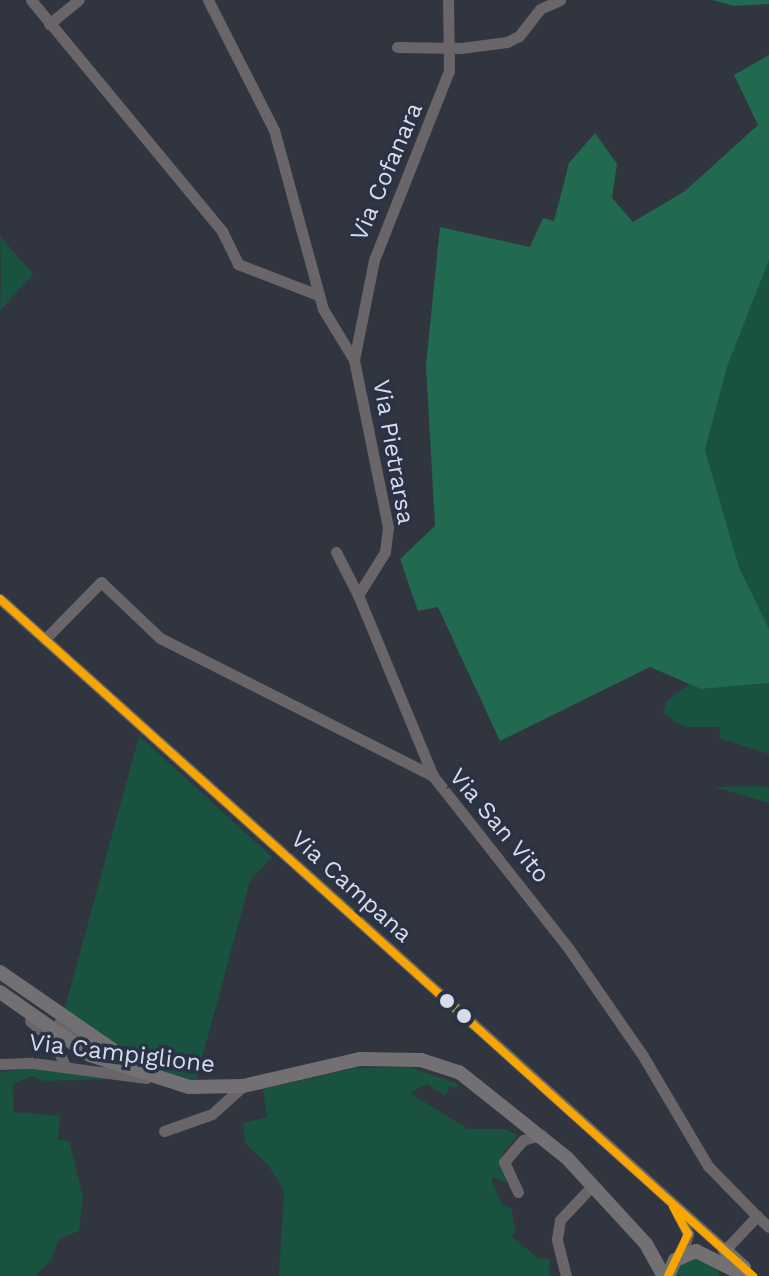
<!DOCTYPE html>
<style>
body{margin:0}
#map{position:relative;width:769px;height:1276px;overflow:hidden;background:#30353f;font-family:"Work Sans",sans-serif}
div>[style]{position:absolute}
.green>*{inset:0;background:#19523e}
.forest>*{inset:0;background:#216a50}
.minor>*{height:11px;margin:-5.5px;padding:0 5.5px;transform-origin:5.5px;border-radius:5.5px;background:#696568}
.major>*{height:14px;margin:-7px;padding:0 7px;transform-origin:7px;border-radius:7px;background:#727073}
.bus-1>*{height:8px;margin:-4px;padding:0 4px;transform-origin:4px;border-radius:4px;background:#f7a600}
.dots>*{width:22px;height:22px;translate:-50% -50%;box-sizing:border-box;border:4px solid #2a3245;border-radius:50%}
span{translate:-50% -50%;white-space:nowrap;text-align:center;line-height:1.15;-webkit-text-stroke:7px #2a3245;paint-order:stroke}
.street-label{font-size:24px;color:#d6dce8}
</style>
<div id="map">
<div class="green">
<div style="clip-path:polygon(0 236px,33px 274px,0 311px,1px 276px)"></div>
<div style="clip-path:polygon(769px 260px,769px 629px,739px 567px,705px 450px,727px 367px)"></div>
<div style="clip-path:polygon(769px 683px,769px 754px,719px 738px,721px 727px,684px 727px,663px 713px,666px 702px,689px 684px,701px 689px)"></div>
<div style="clip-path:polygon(139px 736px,272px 857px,250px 881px,196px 1080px,189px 1081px,145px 1067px,64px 1011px)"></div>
<div style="clip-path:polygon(756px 786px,769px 787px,769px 803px,714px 787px)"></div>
<div style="clip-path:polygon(31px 1067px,117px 1079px,44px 1081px,32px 1076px,13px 1084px,14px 1112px,60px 1116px,58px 1140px,69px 1141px,83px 1198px,79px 1231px,59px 1239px,52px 1259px,35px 1276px,0 1276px,0 1073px)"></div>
<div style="clip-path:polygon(409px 1067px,459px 1084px,456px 1089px,450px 1086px,445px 1096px,427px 1084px,410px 1093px,468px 1129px,504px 1129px,518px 1135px,502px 1154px,506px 1183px,493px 1177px,492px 1182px,502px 1204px,511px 1208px,516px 1232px,511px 1236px,538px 1258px,550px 1259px,549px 1276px,279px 1276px,284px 1191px,268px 1165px,245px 1143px,243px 1123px,267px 1117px,263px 1089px,356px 1068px)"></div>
<div style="clip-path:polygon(693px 1256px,717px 1268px,719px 1276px,672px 1276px,676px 1266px)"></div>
</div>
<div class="forest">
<div style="clip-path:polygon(712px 0,769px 0,769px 4px,734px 6px)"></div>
<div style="clip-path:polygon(769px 55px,769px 260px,727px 367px,705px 450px,739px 567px,769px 629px,769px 683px,701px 689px,650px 667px,500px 741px,438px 607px,418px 611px,400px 559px,435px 526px,426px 365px,440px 227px,530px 247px,543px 218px,554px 221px,569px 163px,595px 133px,617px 164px,612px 198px,633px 222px,685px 191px,758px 125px,734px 75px)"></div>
</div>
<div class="minor">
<div style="left:31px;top:0;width:300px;rotate:50.4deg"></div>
<div style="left:222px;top:231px;width:37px;rotate:64deg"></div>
<div style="left:238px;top:264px;width:86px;rotate:21.2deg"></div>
<div style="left:208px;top:0;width:146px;rotate:63.1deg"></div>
<div style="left:274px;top:130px;width:186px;rotate:74.7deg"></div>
<div style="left:323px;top:309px;width:60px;rotate:58.7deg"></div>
<div style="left:354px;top:360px;width:170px;rotate:78.5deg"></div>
<div style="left:388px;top:527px;width:25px;rotate:97deg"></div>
<div style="left:385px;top:552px;width:51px;rotate:122.1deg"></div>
<div style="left:358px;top:595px;width:196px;rotate:67.5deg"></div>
<div style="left:49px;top:24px;width:38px;rotate:-39deg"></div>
<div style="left:397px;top:47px;width:64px;rotate:0.9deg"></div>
<div style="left:461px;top:48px;width:46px;rotate:-7.4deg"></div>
<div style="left:507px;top:42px;width:13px;rotate:-27deg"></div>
<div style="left:519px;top:36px;width:34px;rotate:-52deg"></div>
<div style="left:540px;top:9px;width:22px;rotate:-24deg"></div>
<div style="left:354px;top:360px;width:102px;rotate:-78.7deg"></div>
<div style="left:374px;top:260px;width:203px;rotate:-68.4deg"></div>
<div style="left:449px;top:71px;width:71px;rotate:-90.8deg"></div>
<div style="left:336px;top:552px;width:48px;rotate:62.9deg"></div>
<div style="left:0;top:599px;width:974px;rotate:41.92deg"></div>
<div style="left:725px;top:1250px;width:47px;rotate:-46.7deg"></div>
<div style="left:757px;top:1216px;width:16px;rotate:43deg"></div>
<div style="left:45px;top:639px;width:80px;rotate:-45.5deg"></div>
<div style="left:101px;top:582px;width:81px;rotate:43.5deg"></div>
<div style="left:160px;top:638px;width:306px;rotate:26.8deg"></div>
<div style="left:433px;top:776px;width:220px;rotate:51.8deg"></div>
<div style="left:569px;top:949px;width:130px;rotate:55.3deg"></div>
<div style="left:643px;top:1056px;width:128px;rotate:59.4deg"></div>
<div style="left:708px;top:1166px;width:70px;rotate:45.6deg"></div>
<div style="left:30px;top:1021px;width:31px;rotate:40deg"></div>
<div style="left:54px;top:1041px;width:27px;rotate:66deg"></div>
<div style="left:60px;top:1021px;width:26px;rotate:37deg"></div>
<div style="left:81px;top:1037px;width:20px;rotate:63deg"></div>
<div style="left:0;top:1064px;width:33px;rotate:-2deg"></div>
<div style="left:33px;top:1063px;width:114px;rotate:7.6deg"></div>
<div style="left:164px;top:1131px;width:51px;rotate:-19.5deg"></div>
<div style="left:212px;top:1114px;width:42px;rotate:-42.1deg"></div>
<div style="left:518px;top:1192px;width:33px;rotate:-115deg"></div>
<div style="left:504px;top:1162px;width:29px;rotate:-49deg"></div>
<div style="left:523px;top:1140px;width:19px;rotate:-16deg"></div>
<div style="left:678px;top:1214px;width:22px;rotate:63deg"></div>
<div style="left:688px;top:1234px;width:21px;rotate:107deg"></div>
<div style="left:566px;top:1276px;width:38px;rotate:-104deg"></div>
<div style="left:557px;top:1239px;width:19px;rotate:-81deg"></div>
<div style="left:560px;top:1220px;width:48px;rotate:-46.7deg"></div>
</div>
<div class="major">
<div style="left:0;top:972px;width:173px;rotate:34.6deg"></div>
<div style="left:0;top:992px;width:110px;rotate:35deg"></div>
<div style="left:90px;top:1055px;width:104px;rotate:17.9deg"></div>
<div style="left:189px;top:1087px;width:54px;rotate:-1.1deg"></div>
<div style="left:243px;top:1086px;width:120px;rotate:-13deg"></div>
<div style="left:360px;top:1059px;width:61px;rotate:0.9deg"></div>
<div style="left:421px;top:1060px;width:40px;rotate:18deg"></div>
<div style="left:459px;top:1072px;width:138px;rotate:38.5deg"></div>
<div style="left:567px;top:1158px;width:117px;rotate:47.4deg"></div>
<div style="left:646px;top:1244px;width:37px;rotate:61deg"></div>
<div style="left:725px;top:1250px;width:26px;rotate:43deg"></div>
<div style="left:668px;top:1276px;width:17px;rotate:-66deg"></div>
<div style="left:675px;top:1260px;width:23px;rotate:-23deg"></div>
<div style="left:696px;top:1251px;width:56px;rotate:26.6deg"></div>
</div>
<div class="bus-1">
<div style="left:0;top:599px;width:1013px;rotate:41.96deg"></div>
<div style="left:668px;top:1276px;width:47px;rotate:-64.5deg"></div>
<div style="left:688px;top:1234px;width:31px;rotate:-119deg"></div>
</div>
<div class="dots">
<div style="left:447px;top:1001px;background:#d6dce8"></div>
<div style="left:464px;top:1016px;background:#d6dce8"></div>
</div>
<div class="street-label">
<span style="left:387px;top:172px;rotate:-67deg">Via Cofanara</span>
<span style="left:393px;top:452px;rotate:80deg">Via Pietrarsa</span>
<span style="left:499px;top:826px;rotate:50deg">Via San Vito</span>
<span style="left:351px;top:887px;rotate:42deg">Via Campana</span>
<span style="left:122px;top:1054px;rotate:7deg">Via Campiglione</span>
</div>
</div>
